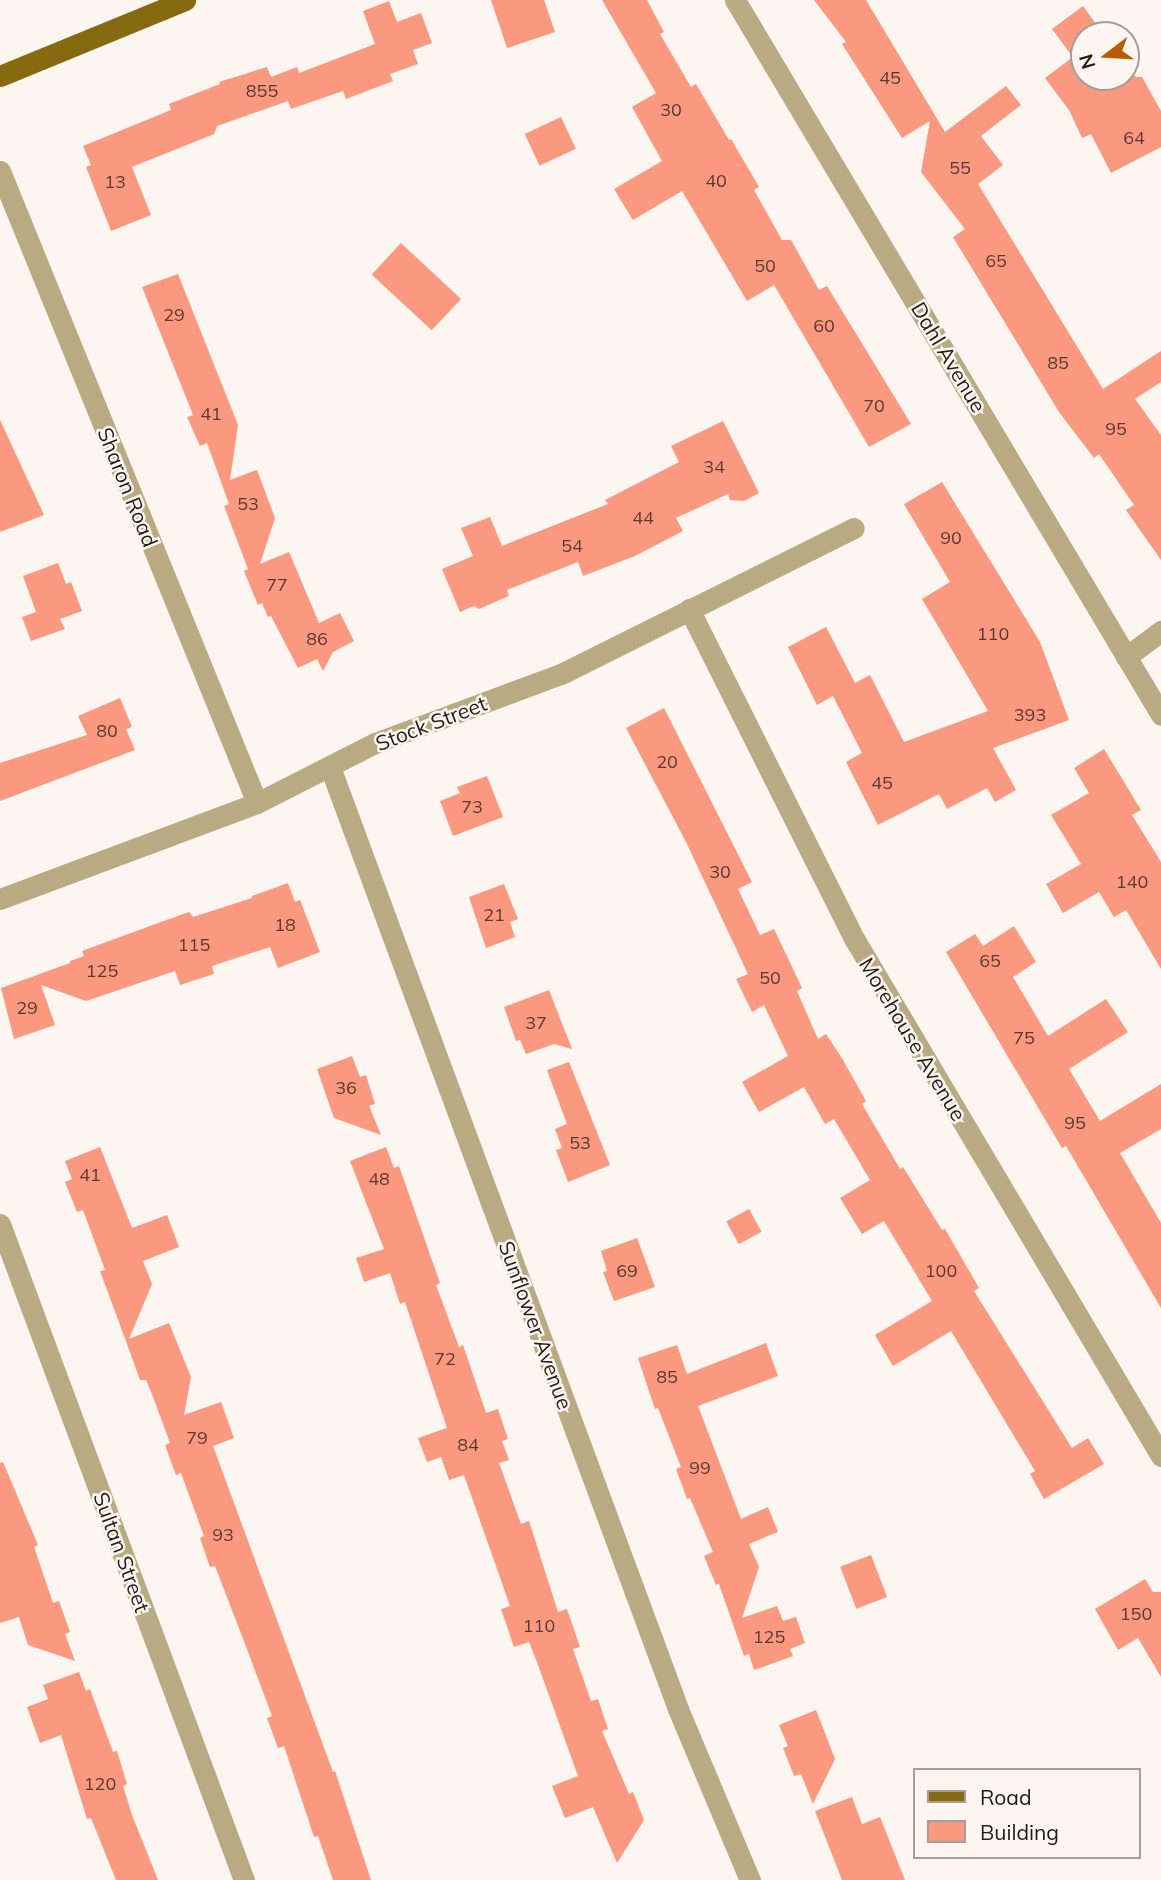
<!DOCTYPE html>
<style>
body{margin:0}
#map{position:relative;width:1161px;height:1880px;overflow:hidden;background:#fcf5f0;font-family:Mulish,sans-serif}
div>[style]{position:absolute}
.building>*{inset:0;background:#fb9980;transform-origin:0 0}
.minor>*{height:21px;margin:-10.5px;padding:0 10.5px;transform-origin:10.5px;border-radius:10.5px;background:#b9aa84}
.major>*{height:21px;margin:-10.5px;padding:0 10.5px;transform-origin:10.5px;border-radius:10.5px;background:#866a10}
span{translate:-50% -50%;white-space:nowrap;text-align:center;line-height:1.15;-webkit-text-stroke:5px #fcf5f0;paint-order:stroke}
.number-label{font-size:18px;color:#583a30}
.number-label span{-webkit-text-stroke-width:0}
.street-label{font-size:21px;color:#211b16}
.legend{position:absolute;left:913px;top:1768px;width:228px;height:91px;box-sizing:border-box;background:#fcf5f0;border:2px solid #a49e99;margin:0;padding:9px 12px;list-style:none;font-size:21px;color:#211b16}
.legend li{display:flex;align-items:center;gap:14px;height:35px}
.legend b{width:35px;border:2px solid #a49e99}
.north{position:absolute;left:1070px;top:21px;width:70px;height:70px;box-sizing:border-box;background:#fcf5f0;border:2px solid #a49e99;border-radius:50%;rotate:253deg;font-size:19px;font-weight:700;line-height:28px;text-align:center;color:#211b16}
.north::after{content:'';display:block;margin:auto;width:24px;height:32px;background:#b85b06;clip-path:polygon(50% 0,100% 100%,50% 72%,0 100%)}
</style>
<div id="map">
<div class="building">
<div style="clip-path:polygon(491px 0,544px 0,555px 32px,507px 48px)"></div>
<div style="clip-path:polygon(602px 0,647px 0,664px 32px,660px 34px,691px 87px,696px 84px,729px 140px,731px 139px,759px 187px,754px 190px,782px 240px,791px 240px,819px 290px,827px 286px,911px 424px,869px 447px,774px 285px,747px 301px,682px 191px,633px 220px,614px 189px,662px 161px,632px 107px,656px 93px)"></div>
<div style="clip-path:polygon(814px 0,866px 0,945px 132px,1006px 86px,1021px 105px,981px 136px,1003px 165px,978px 184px,1103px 389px,1161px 351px,1161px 382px,1135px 399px,1161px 435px,1161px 560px,1126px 510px,1134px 505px,1099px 454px,1094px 458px,1059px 412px,953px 237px,965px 229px,921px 172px,930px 121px,902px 138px,842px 44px,846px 42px)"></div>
<div style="clip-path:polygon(389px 1px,397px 22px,421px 13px,432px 43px,413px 50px,418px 64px,390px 74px,393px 81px,346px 99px,343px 91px,291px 109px,288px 101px,217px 126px,214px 134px,132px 167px,151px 215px,111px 231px,86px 167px,91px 165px,83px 146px,171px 110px,169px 104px,220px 84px,219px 82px,267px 67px,271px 77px,297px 67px,299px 73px,375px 44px,363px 11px)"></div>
<div style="clip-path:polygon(1083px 6px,1104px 35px,1084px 35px,1084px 77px,1126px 77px,1126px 64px,1136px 77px,1142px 77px,1161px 111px,1161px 147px,1111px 173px,1091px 134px,1082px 138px,1069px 110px,1045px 78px,1073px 57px,1052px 29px)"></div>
<div style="left:561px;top:117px;width:35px;height:40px;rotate:65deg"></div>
<div style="left:401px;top:243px;width:82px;height:43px;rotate:43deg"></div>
<div style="clip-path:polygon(178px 274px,238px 425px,230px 480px,257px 470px,275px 518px,260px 564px,289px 552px,319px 623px,340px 613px,354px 641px,333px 652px,323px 671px,317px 659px,298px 668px,271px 616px,268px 617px,262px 603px,258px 605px,244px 571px,248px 569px,224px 506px,229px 504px,207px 443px,200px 446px,187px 417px,193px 415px,142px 287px)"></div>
<div style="clip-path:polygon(0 420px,44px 515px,0 532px)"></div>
<div style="clip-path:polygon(723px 421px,759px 493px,744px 501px,730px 500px,728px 494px,676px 518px,683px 531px,635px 556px,583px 576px,578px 562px,507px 590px,509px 596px,479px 609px,474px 606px,460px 612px,442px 569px,473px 556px,461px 528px,490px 517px,502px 546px,608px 504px,605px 500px,679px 462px,671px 446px)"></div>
<div style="clip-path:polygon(942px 482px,1040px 642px,1069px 720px,993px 748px,1016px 790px,995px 802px,987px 788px,947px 809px,939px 794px,878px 825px,846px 762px,862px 753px,833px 696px,817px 705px,788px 647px,826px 627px,855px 683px,870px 675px,904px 742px,988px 711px,922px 599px,950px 582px,904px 504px)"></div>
<div style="clip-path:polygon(58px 563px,66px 584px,71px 582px,82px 611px,60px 619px,65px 629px,31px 641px,22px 617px,36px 612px,23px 576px)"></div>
<div style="clip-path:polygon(120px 698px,132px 727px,126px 729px,135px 750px,0 801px,0 763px,87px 735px,78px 716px)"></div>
<div style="clip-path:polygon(664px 708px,752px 882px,738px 889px,760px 935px,774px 929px,802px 988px,797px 991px,818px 1039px,826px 1034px,843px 1060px,866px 1101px,862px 1104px,900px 1169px,903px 1167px,942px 1230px,945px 1229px,979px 1288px,974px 1291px,1072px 1448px,1088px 1438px,1104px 1464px,1044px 1499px,1030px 1474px,1035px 1471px,951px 1331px,893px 1366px,875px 1335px,932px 1301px,884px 1221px,862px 1234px,840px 1198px,870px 1180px,834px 1119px,825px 1124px,804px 1087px,759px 1112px,742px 1082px,788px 1056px,764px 1005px,752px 1012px,736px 979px,748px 974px,686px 842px,626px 728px)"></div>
<div style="clip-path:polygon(1104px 749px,1141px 810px,1132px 815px,1161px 862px,1161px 969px,1126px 910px,1114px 917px,1099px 892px,1063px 913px,1046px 884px,1081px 864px,1051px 815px,1089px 793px,1074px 768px)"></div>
<div style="clip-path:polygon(487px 776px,503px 817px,453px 836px,440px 801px,460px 793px,457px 787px)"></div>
<div style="clip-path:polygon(288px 883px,295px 902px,300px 900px,320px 952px,278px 968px,270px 947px,212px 966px,214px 974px,180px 985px,175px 971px,86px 1001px,41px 985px,55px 1025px,14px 1039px,1px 988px,70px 963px,70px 961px,84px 956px,82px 951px,161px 922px,189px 912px,193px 917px,252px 898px,252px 896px)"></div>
<div style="clip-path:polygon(504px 884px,518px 919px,510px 922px,515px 937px,486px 948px,469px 897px)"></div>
<div style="clip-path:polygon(1014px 926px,1036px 962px,1013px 977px,1048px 1036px,1106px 999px,1128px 1032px,1069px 1069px,1100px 1121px,1161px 1084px,1161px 1129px,1120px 1153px,1161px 1223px,1161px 1308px,1066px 1146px,1062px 1148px,946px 952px,975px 934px,983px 946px)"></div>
<div style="clip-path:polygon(549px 990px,572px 1049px,554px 1044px,526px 1054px,520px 1040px,516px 1041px,504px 1007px)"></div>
<div style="clip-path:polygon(352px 1056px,360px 1077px,366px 1075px,375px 1104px,369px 1106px,381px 1135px,334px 1118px,317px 1069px)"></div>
<div style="clip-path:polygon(569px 1062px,610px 1165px,568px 1182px,556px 1150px,562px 1148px,555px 1129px,567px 1124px,547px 1070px)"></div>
<div style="clip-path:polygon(100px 1147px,132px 1228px,167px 1215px,179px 1247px,143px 1261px,152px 1284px,129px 1339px,169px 1323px,191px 1377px,184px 1415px,221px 1402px,234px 1438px,213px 1446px,333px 1772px,335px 1771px,371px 1880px,333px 1880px,318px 1836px,314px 1837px,284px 1746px,278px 1748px,267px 1718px,272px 1716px,250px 1657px,215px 1566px,210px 1567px,200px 1538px,204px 1536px,181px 1473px,176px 1475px,165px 1445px,170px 1443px,152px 1394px,146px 1380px,140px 1380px,127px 1344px,100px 1271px,105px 1270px,83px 1210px,77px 1212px,65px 1182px,72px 1179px,65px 1161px)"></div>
<div style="clip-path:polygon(386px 1147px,394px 1168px,399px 1166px,440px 1283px,436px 1285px,459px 1347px,463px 1345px,486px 1413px,498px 1409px,508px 1439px,502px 1441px,509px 1460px,499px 1463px,521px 1524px,529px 1521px,558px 1612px,567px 1609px,580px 1647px,573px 1649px,591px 1701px,598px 1699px,608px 1729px,602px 1731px,629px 1794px,633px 1792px,644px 1820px,617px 1863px,593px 1807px,565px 1818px,552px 1786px,578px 1776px,537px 1662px,529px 1642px,514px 1647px,501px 1609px,510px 1606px,464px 1475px,449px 1480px,441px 1457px,427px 1462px,418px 1438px,447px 1428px,405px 1302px,400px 1304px,390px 1273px,364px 1282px,356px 1258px,384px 1249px,350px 1161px)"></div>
<div style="left:749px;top:1209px;width:26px;height:26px;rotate:61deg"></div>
<div style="clip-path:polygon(637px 1238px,655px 1287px,614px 1301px,603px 1272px,607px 1271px,601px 1251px)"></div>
<div style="clip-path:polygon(766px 1343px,778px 1376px,698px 1406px,741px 1519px,768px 1507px,778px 1532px,749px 1544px,759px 1567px,742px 1618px,777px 1606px,783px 1621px,796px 1617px,805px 1643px,790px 1649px,793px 1656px,754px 1670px,749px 1654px,744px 1656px,719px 1584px,716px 1585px,704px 1556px,713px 1552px,690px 1498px,687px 1499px,676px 1469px,681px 1467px,658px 1408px,655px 1409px,638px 1358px,677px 1345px,687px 1374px)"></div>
<div style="clip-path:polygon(3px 1462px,38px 1545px,34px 1547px,53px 1603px,59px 1601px,70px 1632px,65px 1634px,75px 1661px,28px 1645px,19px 1617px,0 1623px,0 1463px)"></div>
<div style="left:871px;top:1555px;width:45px;height:33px;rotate:69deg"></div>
<div style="clip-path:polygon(1145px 1579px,1153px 1592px,1161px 1592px,1161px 1677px,1138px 1638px,1118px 1650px,1095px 1609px)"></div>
<div style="clip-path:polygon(79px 1672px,86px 1691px,90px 1689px,113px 1752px,117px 1751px,127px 1784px,123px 1786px,132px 1815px,158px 1880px,116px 1880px,91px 1818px,87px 1819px,61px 1735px,40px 1743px,27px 1707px,48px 1699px,43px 1685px)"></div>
<div style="clip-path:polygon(816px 1710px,835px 1759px,813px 1804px,801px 1774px,794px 1776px,783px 1748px,788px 1746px,779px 1725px)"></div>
<div style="clip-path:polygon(852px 1797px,862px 1824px,880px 1817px,905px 1880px,842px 1880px,815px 1811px)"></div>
</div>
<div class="minor">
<div style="left:735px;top:0;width:832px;rotate:59.21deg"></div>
<div style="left:0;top:171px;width:682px;rotate:67.87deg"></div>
<div style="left:689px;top:609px;width:370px;rotate:63.4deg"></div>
<div style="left:855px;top:940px;width:600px;rotate:59.33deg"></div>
<div style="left:1126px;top:657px;width:44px;rotate:-36.6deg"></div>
<div style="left:330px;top:767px;width:1004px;rotate:69.72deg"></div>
<div style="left:678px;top:1709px;width:186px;rotate:67.2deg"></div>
<div style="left:0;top:899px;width:274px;rotate:-20.5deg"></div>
<div style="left:257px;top:803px;width:132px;rotate:-27deg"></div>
<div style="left:375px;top:743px;width:198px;rotate:-20.4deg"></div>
<div style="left:561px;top:674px;width:327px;rotate:-26.5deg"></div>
<div style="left:0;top:1224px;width:700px;rotate:69.6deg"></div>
</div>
<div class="major">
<div style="left:0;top:76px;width:200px;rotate:-22.3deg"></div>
</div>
<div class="number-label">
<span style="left:890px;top:78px">45</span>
<span style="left:262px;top:91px">855</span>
<span style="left:671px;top:110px">30</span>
<span style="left:1134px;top:138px">64</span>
<span style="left:960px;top:168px">55</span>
<span style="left:716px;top:181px">40</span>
<span style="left:115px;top:182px">13</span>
<span style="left:996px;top:261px">65</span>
<span style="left:765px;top:266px">50</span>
<span style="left:174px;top:315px">29</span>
<span style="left:824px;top:326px">60</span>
<span style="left:1058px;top:363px">85</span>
<span style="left:874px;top:406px">70</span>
<span style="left:211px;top:414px">41</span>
<span style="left:1116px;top:429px">95</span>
<span style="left:714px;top:467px">34</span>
<span style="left:248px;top:504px">53</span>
<span style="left:643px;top:518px">44</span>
<span style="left:951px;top:538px">90</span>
<span style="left:572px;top:546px">54</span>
<span style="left:277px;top:585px">77</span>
<span style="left:993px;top:634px">110</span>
<span style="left:317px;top:639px">86</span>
<span style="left:1030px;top:715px">393</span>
<span style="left:107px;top:731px">80</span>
<span style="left:667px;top:762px">20</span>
<span style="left:882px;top:783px">45</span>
<span style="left:472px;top:807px">73</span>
<span style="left:720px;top:872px">30</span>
<span style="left:1132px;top:882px">140</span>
<span style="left:494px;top:915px">21</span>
<span style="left:285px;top:925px">18</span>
<span style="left:194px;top:945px">115</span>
<span style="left:990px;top:961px">65</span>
<span style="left:102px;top:971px">125</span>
<span style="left:770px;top:978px">50</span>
<span style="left:27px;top:1008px">29</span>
<span style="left:536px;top:1023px">37</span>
<span style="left:1024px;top:1038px">75</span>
<span style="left:346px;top:1088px">36</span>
<span style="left:1075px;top:1123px">95</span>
<span style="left:580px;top:1143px">53</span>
<span style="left:90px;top:1175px">41</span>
<span style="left:379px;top:1179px">48</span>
<span style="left:627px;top:1271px">69</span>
<span style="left:941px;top:1271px">100</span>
<span style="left:445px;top:1359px">72</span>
<span style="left:667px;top:1377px">85</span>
<span style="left:197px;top:1438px">79</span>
<span style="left:468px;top:1445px">84</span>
<span style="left:700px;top:1468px">99</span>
<span style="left:223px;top:1535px">93</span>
<span style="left:1136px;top:1614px">150</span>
<span style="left:539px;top:1626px">110</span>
<span style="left:769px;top:1637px">125</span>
<span style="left:100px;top:1784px">120</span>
</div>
<div class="street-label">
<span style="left:949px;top:357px;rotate:59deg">Dahl Avenue</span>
<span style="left:128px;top:487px;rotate:68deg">Sharon Road</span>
<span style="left:431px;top:723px;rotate:-21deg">Stock Street</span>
<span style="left:913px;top:1039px;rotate:59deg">Morehouse Avenue</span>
<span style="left:536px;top:1325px;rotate:70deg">Sunflower Avenue</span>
<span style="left:122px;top:1552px;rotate:70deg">Sultan Street</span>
</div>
<ul class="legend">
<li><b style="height:9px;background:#866a10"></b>Road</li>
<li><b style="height:19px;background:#fb9980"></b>Building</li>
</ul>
<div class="north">N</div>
</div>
